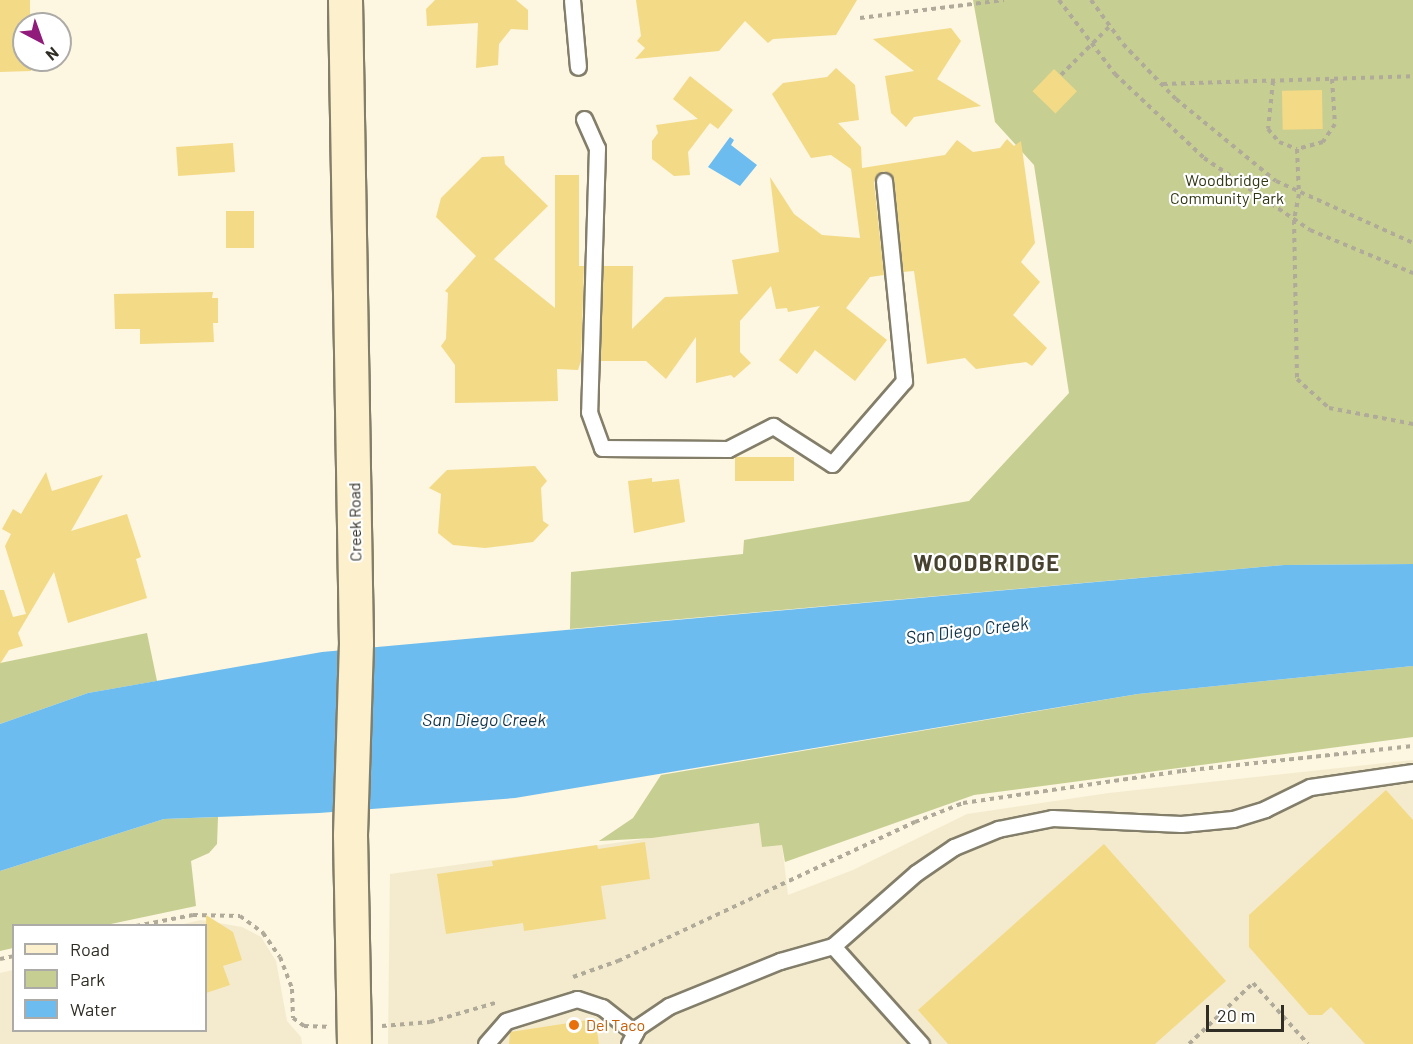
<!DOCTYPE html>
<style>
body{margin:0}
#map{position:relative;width:1413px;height:1044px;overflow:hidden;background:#fdf6e0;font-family:Barlow,sans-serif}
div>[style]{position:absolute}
.built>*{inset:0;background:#f4ebce}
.green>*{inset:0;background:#c6ce91}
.water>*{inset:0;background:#6dbcf0}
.building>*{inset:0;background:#f3da86;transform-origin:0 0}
.path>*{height:4px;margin-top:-2px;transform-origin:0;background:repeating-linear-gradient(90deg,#afaa99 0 4.5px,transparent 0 9px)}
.roads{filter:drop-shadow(2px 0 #837e6a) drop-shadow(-2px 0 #837e6a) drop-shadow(0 2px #837e6a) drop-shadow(0 -2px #837e6a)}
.lane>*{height:15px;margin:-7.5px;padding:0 7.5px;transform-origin:7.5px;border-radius:7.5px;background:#fff}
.secondary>*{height:33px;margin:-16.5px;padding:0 16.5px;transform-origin:16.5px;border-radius:16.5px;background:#fdf0cd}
.dots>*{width:16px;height:16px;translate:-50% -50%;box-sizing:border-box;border:3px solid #fff;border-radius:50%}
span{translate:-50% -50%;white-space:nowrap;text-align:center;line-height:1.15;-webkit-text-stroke:4.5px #fff;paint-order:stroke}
.park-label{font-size:16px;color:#323612}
.street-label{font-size:16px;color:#2f2d24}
.food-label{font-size:16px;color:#c56008}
.left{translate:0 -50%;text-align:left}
.water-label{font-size:18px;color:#12354a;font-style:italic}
.district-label{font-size:22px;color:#47412f;font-weight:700;letter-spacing:1.5px}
.legend{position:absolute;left:12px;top:924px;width:195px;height:108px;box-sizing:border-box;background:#fff;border:2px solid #acaba7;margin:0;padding:8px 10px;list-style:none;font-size:18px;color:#2f2d24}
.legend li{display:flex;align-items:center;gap:12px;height:30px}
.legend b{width:30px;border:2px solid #acaba7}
.north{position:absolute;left:12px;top:12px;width:60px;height:60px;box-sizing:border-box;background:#fff;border:2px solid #acaba7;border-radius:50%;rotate:139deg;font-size:16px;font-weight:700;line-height:24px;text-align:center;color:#2f2d24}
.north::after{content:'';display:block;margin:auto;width:21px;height:27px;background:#911b7a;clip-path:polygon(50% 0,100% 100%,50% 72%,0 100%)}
.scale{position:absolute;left:1206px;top:1005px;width:78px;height:27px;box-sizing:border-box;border:3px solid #2f2d24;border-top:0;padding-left:8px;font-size:18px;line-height:21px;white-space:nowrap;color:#2f2d24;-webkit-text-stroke:4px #fff;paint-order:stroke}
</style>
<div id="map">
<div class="built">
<div style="clip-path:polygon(1413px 760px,1413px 1044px,388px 1044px,390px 874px,760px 823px,782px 845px,788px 895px,853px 870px,967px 814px,1109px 793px)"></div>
<div style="clip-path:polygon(201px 920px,242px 927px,261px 937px,276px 961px,287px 1021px,301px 1037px,302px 1044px,0 1044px,0 973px,13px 970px,14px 1030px,206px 1030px,206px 926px,179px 925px)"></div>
</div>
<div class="green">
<div style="clip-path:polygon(973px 0,1413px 0,1413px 564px,1284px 565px,570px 629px,571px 572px,743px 554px,744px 540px,969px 501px,1069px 393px,1034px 165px,995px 122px)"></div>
<div style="clip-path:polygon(147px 633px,157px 681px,88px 693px,0 724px,0 663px)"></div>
<div style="clip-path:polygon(1413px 666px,1413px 737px,974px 795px,785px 862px,782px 845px,762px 847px,759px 823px,652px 838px,599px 841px,633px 818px,661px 775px,1138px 694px)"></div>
<div style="clip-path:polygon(218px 817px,217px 844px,209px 853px,191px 861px,196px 906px,106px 925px,14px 926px,13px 948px,0 951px,0 871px,164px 819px)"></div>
</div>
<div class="water">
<div style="clip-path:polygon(730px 137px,734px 140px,731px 145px,757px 165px,740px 186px,708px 167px)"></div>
<div style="clip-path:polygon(1413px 564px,1413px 666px,1138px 694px,515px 798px,319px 813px,164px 819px,0 871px,0 724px,88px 693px,322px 652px,1284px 565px)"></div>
</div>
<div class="building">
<div style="clip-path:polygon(0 0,30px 0,30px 24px,24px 24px,24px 60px,31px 60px,31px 71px,0 72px)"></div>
<div style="clip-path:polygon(435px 0,516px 0,528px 10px,528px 30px,511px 29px,499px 44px,498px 65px,476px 68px,478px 23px,427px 26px,426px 9px)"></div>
<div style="clip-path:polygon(636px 0,857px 0,836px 35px,773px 39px,768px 43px,745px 21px,719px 51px,635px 59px,645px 48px,637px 41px,641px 36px)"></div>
<div style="clip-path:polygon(951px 28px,961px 41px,937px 79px,981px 106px,914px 117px,906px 127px,891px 113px,885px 76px,914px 71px,873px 39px)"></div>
<div style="clip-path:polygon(836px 68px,855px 85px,859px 120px,838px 123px,861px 147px,862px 168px,945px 155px,957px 140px,973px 152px,1000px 148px,1007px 139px,1014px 146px,1021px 141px,1035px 243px,1021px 262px,1040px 282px,1013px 315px,1047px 348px,1032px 366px,1026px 362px,976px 369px,965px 358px,927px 364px,914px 271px,903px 272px,894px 180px,884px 171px,874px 182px,884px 275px,870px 277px,846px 308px,887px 340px,855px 381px,815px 350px,797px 374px,779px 360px,820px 306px,788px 312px,787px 308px,776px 309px,771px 286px,740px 321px,740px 352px,751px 363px,734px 378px,731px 375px,696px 383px,696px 337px,666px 379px,646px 361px,600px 361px,603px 266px,633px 266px,632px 329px,665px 297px,738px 294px,732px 260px,779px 252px,770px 177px,794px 214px,822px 235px,860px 238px,851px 169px,831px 155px,811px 158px,772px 94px,783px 83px,827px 77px)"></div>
<div style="left:1054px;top:69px;width:32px;height:31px;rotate:44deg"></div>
<div style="clip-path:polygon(690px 76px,733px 110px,718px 129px,710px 123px,688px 152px,690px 175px,674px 176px,652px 159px,652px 141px,658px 133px,656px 125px,698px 119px,673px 99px)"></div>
<div style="left:1322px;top:90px;width:39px;height:40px;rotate:89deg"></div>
<div style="left:233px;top:143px;width:29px;height:57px;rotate:86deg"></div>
<div style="clip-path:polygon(504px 156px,505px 164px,548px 206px,494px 259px,555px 308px,555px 175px,579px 175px,579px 266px,584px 266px,581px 361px,578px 370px,557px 369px,558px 401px,455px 403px,455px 365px,441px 346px,446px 339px,448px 293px,445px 291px,476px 256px,436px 217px,441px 198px,482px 157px)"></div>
<div style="left:226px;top:211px;width:28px;height:37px"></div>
<div style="clip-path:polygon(213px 292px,212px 298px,218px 298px,218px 323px,213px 323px,214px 342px,140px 344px,140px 329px,115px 329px,114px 294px)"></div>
<div style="left:794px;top:457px;width:24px;height:59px;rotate:90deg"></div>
<div style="clip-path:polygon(535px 466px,547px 481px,541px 488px,543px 521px,549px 525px,533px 542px,485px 548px,453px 545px,438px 533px,441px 494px,429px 488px,447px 470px)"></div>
<div style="clip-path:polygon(46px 472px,52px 491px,103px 475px,71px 531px,127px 514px,141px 557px,136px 559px,147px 598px,68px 623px,54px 572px,18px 633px,23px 646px,9px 650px,0 664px,0 590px,4px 590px,13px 617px,26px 614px,5px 546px,11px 534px,2px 529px,13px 509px,21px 514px)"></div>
<div style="clip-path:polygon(652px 478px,652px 482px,679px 479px,685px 522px,634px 533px,628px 481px)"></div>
<div style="clip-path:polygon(1386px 790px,1413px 820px,1413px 1044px,1365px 1044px,1331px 1007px,1322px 1015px,1309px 1015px,1249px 947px,1249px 915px)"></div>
<div style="clip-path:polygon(645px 842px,650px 879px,601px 886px,606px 919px,524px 931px,523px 923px,446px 934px,437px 874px,493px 866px,492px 861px,597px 845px,598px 849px)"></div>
<div style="clip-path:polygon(1104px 844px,1226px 981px,1155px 1044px,948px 1044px,918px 1010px)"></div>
<div style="clip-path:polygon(206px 915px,233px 932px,242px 960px,223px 966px,230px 985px,206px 993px)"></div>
<div style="clip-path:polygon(595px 1019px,599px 1044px,509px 1044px,510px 1032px)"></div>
</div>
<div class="path">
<div style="left:1059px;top:0;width:93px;rotate:52.9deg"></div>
<div style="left:1115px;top:74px;width:122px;rotate:43.3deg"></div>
<div style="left:1204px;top:158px;width:128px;rotate:34.2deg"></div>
<div style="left:1310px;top:230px;width:112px;rotate:22.7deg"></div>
<div style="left:1091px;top:0;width:54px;rotate:54deg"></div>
<div style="left:1123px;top:44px;width:76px;rotate:46.1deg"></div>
<div style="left:1176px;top:99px;width:129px;rotate:39.4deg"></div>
<div style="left:1276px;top:181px;width:150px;rotate:24.3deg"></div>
<div style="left:860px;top:18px;width:145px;rotate:-7.1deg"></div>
<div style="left:1061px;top:75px;width:69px;rotate:-45deg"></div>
<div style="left:1332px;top:79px;width:45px;rotate:86.2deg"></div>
<div style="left:1335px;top:124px;width:22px;rotate:124deg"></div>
<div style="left:1323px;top:142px;width:27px;rotate:165deg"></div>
<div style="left:1297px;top:149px;width:45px;rotate:87.5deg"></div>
<div style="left:1299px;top:194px;width:26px;rotate:101deg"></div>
<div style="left:1294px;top:220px;width:159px;rotate:88.9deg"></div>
<div style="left:1297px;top:379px;width:43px;rotate:42.2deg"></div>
<div style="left:1329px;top:408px;width:86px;rotate:10.8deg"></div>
<div style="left:1273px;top:81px;width:48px;rotate:95.9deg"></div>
<div style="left:1268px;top:129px;width:17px;rotate:50deg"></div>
<div style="left:1279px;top:142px;width:19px;rotate:21deg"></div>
<div style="left:1163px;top:84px;width:250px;rotate:-1.8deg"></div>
<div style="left:136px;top:926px;width:58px;rotate:-10.9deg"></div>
<div style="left:193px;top:915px;width:47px;rotate:1.2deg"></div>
<div style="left:240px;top:916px;width:29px;rotate:36deg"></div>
<div style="left:263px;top:933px;width:29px;rotate:55deg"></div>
<div style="left:280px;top:957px;width:34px;rotate:69deg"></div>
<div style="left:292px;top:989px;width:29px;rotate:88deg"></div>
<div style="left:293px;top:1018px;width:14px;rotate:36deg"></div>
<div style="left:304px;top:1026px;width:23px;rotate:2deg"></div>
<div style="left:0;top:959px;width:14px;rotate:-12deg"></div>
<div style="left:573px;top:977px;width:48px;rotate:-19.6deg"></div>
<div style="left:618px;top:961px;width:328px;rotate:-25.1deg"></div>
<div style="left:915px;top:822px;width:52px;rotate:-21.6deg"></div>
<div style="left:963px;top:803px;width:221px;rotate:-8.3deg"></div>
<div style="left:1182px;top:771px;width:232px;rotate:-6.2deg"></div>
<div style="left:382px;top:1026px;width:48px;rotate:-4.8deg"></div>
<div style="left:430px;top:1022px;width:68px;rotate:-16.3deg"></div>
<div style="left:1189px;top:1044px;width:88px;rotate:-43.6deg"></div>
<div style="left:1253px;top:983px;width:82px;rotate:48deg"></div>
</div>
<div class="roads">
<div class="lane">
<div style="left:572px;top:0;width:67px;rotate:84.9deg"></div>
<div style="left:584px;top:119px;width:32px;rotate:66deg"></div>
<div style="left:597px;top:148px;width:264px;rotate:91.7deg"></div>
<div style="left:589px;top:412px;width:38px;rotate:70deg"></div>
<div style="left:602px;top:448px;width:126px;rotate:0.5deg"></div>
<div style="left:728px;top:449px;width:51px;rotate:-27.1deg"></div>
<div style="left:773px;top:426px;width:70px;rotate:32.8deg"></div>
<div style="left:832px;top:464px;width:110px;rotate:-49.1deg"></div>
<div style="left:904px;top:381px;width:201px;rotate:-95.7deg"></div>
<div style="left:833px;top:946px;width:132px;rotate:48.1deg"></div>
<div style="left:486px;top:1044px;width:30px;rotate:-49deg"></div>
<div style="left:506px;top:1021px;width:74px;rotate:-17.2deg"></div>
<div style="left:577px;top:999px;width:26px;rotate:18deg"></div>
<div style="left:602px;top:1007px;width:42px;rotate:38.2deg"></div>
<div style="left:629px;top:1044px;width:19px;rotate:-62deg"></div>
<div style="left:638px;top:1027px;width:37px;rotate:-34deg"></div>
<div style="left:669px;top:1006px;width:120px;rotate:-22.1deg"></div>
<div style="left:780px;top:961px;width:55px;rotate:-15.8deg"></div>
<div style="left:833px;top:946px;width:111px;rotate:-41.3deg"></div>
<div style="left:916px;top:873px;width:46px;rotate:-34.4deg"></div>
<div style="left:954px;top:847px;width:48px;rotate:-22.2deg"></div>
<div style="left:998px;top:829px;width:55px;rotate:-11.5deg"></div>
<div style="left:1052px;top:818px;width:129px;rotate:2.7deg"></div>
<div style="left:1181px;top:824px;width:52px;rotate:-5.5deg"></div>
<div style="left:1233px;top:819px;width:34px;rotate:-17deg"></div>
<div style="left:1265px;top:809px;width:50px;rotate:-26.1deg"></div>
<div style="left:1310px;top:787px;width:104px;rotate:-8.3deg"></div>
</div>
<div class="secondary">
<div style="left:345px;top:0;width:643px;rotate:89.02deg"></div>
<div style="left:356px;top:643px;width:192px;rotate:91.8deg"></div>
<div style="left:350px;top:835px;width:209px;rotate:88.9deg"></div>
</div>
</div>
<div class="dots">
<div style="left:574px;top:1025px;background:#e8710a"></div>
</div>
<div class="park-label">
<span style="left:1227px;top:189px">Woodbridge<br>Community Park</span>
</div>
<div class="street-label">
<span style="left:355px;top:522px;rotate:-91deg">Creek Road</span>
</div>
<div class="food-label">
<span class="left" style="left:586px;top:1025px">Del Taco</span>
</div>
<div class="water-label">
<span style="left:967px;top:630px;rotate:-7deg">San Diego Creek</span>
<span style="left:484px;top:719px">San Diego Creek</span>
</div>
<div class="district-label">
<span style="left:987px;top:563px">WOODBRIDGE</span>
</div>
<ul class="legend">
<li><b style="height:8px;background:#fdf0cd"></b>Road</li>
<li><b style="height:16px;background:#c6ce91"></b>Park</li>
<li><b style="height:16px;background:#6dbcf0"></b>Water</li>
</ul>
<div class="north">N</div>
<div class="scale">20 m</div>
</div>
